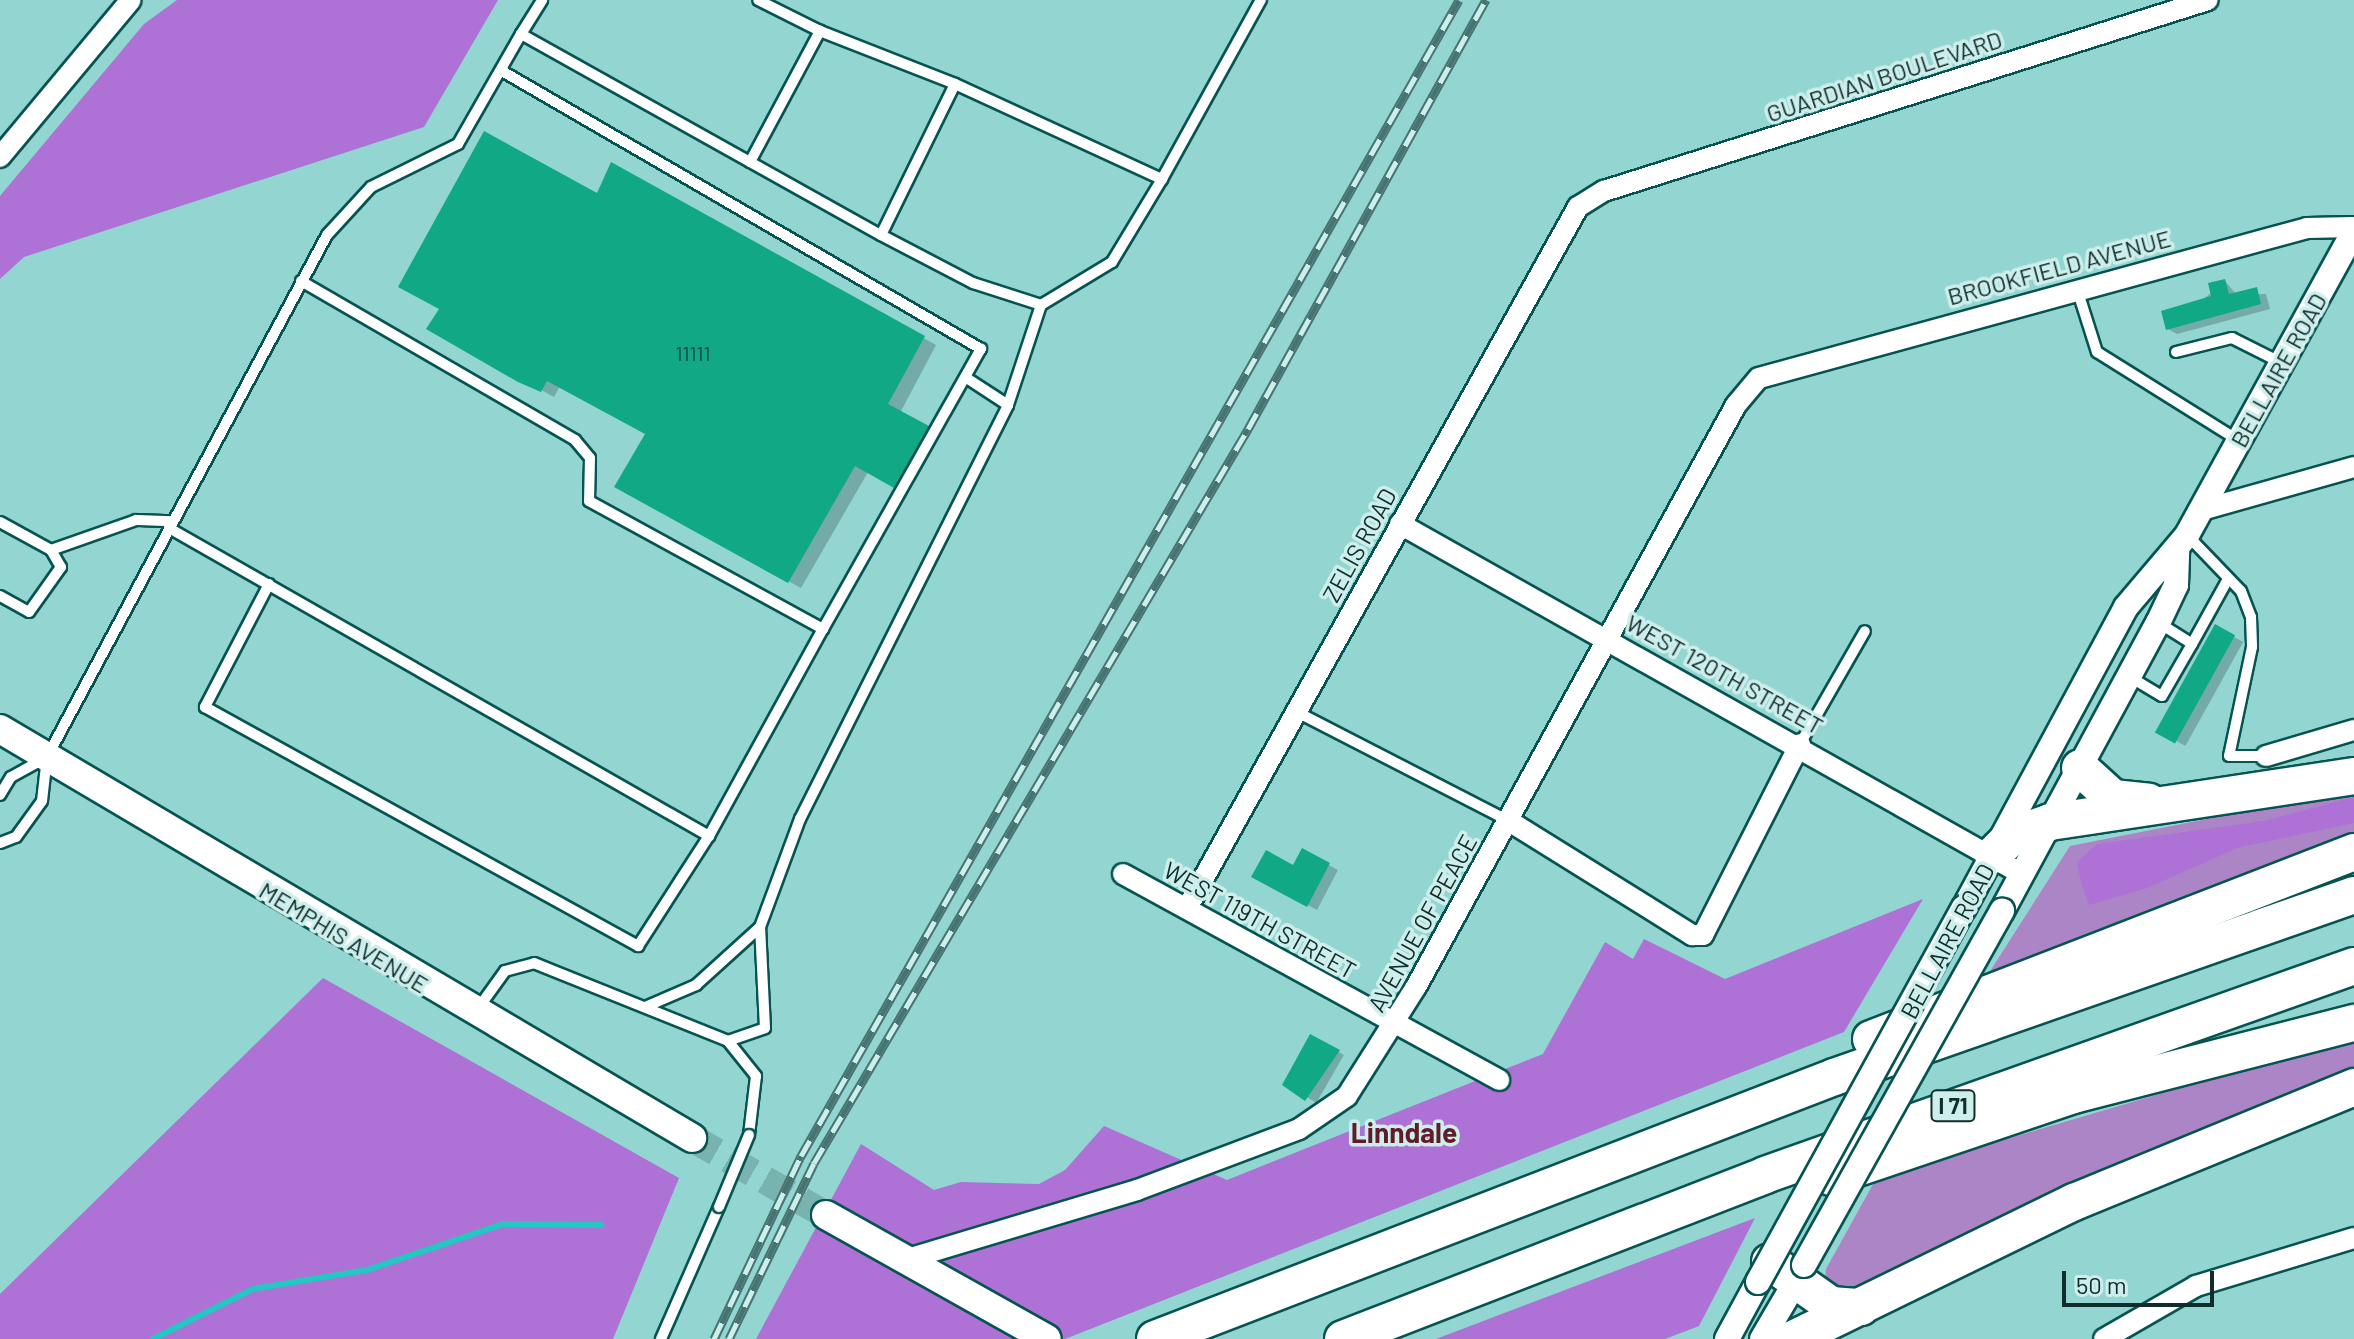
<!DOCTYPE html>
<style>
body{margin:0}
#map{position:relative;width:2354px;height:1339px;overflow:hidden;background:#92d5d1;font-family:Barlow,sans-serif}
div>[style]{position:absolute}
.green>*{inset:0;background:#ac85c7}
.forest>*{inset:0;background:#ae71d5}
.shadow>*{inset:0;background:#0003;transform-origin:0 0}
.stream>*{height:6px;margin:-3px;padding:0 3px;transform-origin:3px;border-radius:3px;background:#23c8c3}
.building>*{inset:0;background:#11a886;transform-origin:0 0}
.secondary-tunnel>*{height:28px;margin-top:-14px;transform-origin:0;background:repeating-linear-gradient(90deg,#78b3b0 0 28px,transparent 0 42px)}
.roads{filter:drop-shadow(2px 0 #065451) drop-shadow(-2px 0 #065451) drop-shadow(0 2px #065451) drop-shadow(0 -2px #065451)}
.service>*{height:10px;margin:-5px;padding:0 5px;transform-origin:5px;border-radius:5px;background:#fff}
.minor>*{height:20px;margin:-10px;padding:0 10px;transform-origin:10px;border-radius:10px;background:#fff}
.tertiary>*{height:24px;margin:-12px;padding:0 12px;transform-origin:12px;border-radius:12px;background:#fff}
.secondary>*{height:28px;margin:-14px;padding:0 14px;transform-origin:14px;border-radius:14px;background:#fff}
.motorway>*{height:36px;margin:-18px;padding:0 18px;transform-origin:18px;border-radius:18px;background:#fff}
.rail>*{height:9px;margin-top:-4.5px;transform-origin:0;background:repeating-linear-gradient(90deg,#ceeeec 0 18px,#477472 0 36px);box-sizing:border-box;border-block:2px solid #477472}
.bridges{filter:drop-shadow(2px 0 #065451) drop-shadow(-2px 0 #065451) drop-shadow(0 2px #065451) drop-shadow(0 -2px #065451)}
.service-bridge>*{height:10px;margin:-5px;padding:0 5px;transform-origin:5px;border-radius:5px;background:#fff}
.tertiary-bridge>*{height:24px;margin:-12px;padding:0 12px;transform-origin:12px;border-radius:12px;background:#fff}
span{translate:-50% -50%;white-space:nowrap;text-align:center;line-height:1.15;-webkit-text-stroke:7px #ceeeec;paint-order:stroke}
.number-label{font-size:20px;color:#104b42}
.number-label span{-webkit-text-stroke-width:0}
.shield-label span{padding:2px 6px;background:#ceeeec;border:2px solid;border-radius:6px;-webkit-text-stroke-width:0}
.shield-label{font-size:22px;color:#102c2b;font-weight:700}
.street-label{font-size:24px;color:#102c2b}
.quarter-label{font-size:28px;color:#611c2b;font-weight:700}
.scale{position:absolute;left:2062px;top:1271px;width:152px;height:36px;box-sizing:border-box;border:4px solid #102c2b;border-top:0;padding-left:10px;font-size:24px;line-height:28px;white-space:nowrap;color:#102c2b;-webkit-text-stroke:6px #ceeeec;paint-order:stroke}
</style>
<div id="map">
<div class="green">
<div style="clip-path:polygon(2354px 790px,2354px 837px,1987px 976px,2070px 846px)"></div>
<div style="clip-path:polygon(2354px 1037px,2354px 1075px,1842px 1297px,1825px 1284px,1826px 1269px,1877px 1177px)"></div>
</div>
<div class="forest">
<div style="clip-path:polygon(177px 0,498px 0,424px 127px,24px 257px,0 279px,0 196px,144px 24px)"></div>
<div style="clip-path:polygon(2354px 797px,2354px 823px,2237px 848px,2147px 888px,2089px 905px,2081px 882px,2077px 862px,2097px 844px,2264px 821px)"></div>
<div style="clip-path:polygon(1923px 899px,1844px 1032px,1065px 1339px,756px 1339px,861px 1144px,934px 1190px,961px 1182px,1039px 1184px,1065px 1170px,1104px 1126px,1227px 1180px,1543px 1054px,1605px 942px,1633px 959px,1644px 939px,1725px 979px)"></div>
<div style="clip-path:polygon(323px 978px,679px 1178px,613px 1339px,0 1339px,0 1294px)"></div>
<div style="clip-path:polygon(1755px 1218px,1699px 1326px,1665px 1339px,1436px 1339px)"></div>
</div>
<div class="shadow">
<div style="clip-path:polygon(612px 165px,936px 345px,900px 413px,940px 435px,907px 493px,868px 472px,801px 588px,617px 486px,647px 434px,560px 386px,554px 397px,429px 328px,598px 196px)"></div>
<div style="clip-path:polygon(2225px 281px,2236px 294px,2266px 294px,2270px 309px,2177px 334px,2168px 329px)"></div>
<div style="left:2216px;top:627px;width:31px;height:119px;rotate:29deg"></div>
<div style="clip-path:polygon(1303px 851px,1338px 870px,1317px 910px,1254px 876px,1294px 868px)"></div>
<div style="left:1311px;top:1036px;width:38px;height:55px;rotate:30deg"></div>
</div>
<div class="stream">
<div style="left:153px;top:1339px;width:112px;rotate:-26.6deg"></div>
<div style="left:253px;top:1289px;width:116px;rotate:-9.5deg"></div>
<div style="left:367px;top:1270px;width:144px;rotate:-18.7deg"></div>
<div style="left:503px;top:1224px;width:98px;rotate:0.6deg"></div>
</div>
<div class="building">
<div style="clip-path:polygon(484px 131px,597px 193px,611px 162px,925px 336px,888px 404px,929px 426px,894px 488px,855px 466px,788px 583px,614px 487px,645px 434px,547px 381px,541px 392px,518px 382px,426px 329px,439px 309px,398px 287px)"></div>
<div style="clip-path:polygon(2225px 279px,2229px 294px,2257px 287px,2261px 304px,2166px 330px,2161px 311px,2211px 296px,2208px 283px)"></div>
<div style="left:2215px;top:624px;width:23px;height:124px;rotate:29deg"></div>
<div style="clip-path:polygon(1302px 848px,1330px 863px,1307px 907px,1251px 877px,1266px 850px,1293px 865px)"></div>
<div style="clip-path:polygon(1310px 1034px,1340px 1050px,1305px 1101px,1282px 1085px)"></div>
</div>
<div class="secondary-tunnel">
<div style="left:692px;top:1138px;width:155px;rotate:29.9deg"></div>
</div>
<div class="roads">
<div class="service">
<div style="left:820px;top:31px;width:145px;rotate:21.4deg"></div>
<div style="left:955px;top:84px;width:168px;rotate:116.1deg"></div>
<div style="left:521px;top:34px;width:40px;rotate:-58deg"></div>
<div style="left:955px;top:84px;width:228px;rotate:24.7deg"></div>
<div style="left:1162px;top:179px;width:97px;rotate:121.1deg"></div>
<div style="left:1112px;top:262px;width:83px;rotate:148.8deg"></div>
<div style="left:750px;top:162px;width:149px;rotate:-61.9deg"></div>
<div style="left:820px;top:31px;width:69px;rotate:-153.4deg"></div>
<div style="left:1162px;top:179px;width:205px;rotate:-61.1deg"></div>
<div style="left:301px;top:281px;width:317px;rotate:30.1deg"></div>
<div style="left:575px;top:440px;width:23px;rotate:50deg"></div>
<div style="left:590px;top:458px;width:43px;rotate:91.3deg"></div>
<div style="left:589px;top:501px;width:267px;rotate:28.7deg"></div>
<div style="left:823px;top:629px;width:322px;rotate:-60.6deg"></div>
<div style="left:981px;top:349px;width:554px;rotate:-149.87deg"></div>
<div style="left:2077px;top:289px;width:66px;rotate:72.4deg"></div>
<div style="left:2097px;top:352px;width:166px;rotate:32deg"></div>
<div style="left:2176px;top:352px;width:58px;rotate:-14deg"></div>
<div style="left:2232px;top:338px;width:54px;rotate:26.6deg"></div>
<div style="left:0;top:522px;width:58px;rotate:28.8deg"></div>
<div style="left:51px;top:550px;width:20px;rotate:60deg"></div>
<div style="left:61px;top:567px;width:55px;rotate:125.4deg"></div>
<div style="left:29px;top:612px;width:33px;rotate:-151deg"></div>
<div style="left:169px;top:528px;width:622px;rotate:29.7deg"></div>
<div style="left:2188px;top:536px;width:76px;rotate:46.1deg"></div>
<div style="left:2241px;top:591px;width:28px;rotate:69deg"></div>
<div style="left:2251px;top:617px;width:30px;rotate:88deg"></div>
<div style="left:2252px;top:647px;width:111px;rotate:101.9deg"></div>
<div style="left:2229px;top:756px;width:37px"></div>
<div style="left:51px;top:550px;width:90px;rotate:-19.4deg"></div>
<div style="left:136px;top:520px;width:37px;rotate:2deg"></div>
<div style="left:269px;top:584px;width:139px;rotate:117.5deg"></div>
<div style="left:205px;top:707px;width:495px;rotate:28.9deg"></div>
<div style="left:638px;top:946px;width:131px;rotate:-57.2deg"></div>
<div style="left:709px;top:836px;width:236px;rotate:-61.2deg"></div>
<div style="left:2159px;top:623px;width:39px;rotate:32deg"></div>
<div style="left:2192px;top:644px;width:74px;rotate:-61deg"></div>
<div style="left:2130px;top:677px;width:37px;rotate:31deg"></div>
<div style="left:2162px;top:696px;width:60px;rotate:-60deg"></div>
<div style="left:1297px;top:712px;width:238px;rotate:27.2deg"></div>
<div style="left:1800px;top:744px;width:130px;rotate:-60.1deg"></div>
<div style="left:0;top:795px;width:21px;rotate:-59deg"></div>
<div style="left:11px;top:777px;width:39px;rotate:-29deg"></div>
<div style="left:0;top:843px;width:17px;rotate:-21deg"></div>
<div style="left:16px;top:837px;width:44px;rotate:-54.2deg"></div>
<div style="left:42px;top:801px;width:44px;rotate:-83.5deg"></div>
<div style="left:47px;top:757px;width:592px;rotate:-61.79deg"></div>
<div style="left:327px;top:235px;width:65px;rotate:-47.5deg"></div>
<div style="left:371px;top:187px;width:97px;rotate:-26.3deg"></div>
<div style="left:458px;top:144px;width:127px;rotate:-60.2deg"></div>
<div style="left:521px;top:34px;width:412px;rotate:29.2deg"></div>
<div style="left:881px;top:235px;width:104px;rotate:27.6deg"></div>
<div style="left:973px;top:283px;width:71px;rotate:17.9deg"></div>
<div style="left:1041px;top:305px;width:105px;rotate:108.3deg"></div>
<div style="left:645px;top:1007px;width:56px;rotate:-23.3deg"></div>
<div style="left:696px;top:985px;width:86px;rotate:-42.2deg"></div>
<div style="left:477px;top:1010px;width:48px;rotate:-54.3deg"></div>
<div style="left:505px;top:971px;width:30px;rotate:-15deg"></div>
<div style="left:534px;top:963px;width:209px;rotate:21.9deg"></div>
<div style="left:728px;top:1041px;width:45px;rotate:51.3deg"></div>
<div style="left:756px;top:1076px;width:59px;rotate:96.8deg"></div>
<div style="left:728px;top:1041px;width:39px;rotate:-19deg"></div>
<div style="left:765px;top:1028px;width:101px;rotate:-92.8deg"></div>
<div style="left:760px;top:927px;width:115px;rotate:-69.7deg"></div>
<div style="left:800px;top:819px;width:463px;rotate:-63.3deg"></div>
<div style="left:1008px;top:405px;width:51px;rotate:-146.9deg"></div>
<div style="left:661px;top:1339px;width:144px;rotate:-66.3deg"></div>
</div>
<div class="minor">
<div style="left:0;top:157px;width:204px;rotate:-50.2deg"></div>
<div style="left:2202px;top:510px;width:158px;rotate:-15.8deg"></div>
<div style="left:1400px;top:524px;width:714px;rotate:29.37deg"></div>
<div style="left:2266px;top:756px;width:92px;rotate:-16.5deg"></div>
<div style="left:1509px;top:821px;width:216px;rotate:31.9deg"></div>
<div style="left:1692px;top:935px;width:11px"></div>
<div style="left:1703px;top:935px;width:214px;rotate:-63.1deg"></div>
<div style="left:1123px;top:874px;width:429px;rotate:28.7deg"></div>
<div style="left:1187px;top:908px;width:803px;rotate:-60.85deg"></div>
<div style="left:1578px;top:207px;width:31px;rotate:-32deg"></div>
<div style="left:1604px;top:191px;width:633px;rotate:-17.55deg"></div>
<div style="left:904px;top:1260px;width:243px;rotate:-16.7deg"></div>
<div style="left:1137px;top:1190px;width:173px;rotate:-20.6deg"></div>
<div style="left:1299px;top:1129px;width:58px;rotate:-34.5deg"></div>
<div style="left:1347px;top:1096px;width:129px;rotate:-57.7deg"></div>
<div style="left:1416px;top:987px;width:664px;rotate:-61.2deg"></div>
<div style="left:1736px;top:405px;width:35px;rotate:-50deg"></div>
<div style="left:1759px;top:378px;width:568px;rotate:-15.31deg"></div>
<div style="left:2307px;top:228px;width:47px;rotate:-1.2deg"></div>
<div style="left:2104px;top:1339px;width:106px;rotate:-29.9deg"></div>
<div style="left:2196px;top:1286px;width:165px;rotate:-16.9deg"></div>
</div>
<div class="tertiary">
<div style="left:1964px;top:908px;width:342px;rotate:-61.7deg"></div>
<div style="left:2126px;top:607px;width:94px;rotate:-49.7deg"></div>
<div style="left:2187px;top:535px;width:347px;rotate:-61.2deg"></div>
<div style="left:2002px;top:911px;width:328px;rotate:-61.6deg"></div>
<div style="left:2158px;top:623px;width:42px;rotate:-64.7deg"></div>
<div style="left:2176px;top:585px;width:34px;rotate:-88deg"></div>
<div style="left:1727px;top:1339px;width:65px;rotate:-61.5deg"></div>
<div style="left:1762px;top:1339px;width:81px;rotate:-59.6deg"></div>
</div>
<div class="secondary">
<div style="left:0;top:729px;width:804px;rotate:30.58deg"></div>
<div style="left:826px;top:1215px;width:253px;rotate:29.3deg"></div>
</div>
<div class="motorway">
<div style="left:2080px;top:768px;width:45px;rotate:42.3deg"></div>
<div style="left:2113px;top:798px;width:36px;rotate:6deg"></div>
<div style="left:1993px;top:855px;width:28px;rotate:-45deg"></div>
<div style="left:2013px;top:835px;width:39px;rotate:-19deg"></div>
<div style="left:2050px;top:822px;width:307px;rotate:-8.6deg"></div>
<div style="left:1871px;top:1039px;width:518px;rotate:-21.16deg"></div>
<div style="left:1831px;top:1177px;width:256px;rotate:-18.7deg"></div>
<div style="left:2073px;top:1095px;width:290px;rotate:-14.4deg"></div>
<div style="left:1770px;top:1262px;width:75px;rotate:35.2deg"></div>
<div style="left:1831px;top:1305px;width:30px;rotate:4deg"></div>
<div style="left:1155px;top:1339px;width:728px;rotate:-21.1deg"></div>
<div style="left:1834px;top:1077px;width:551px;rotate:-19.29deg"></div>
<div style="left:1343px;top:1339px;width:453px;rotate:-21.2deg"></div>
<div style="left:1765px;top:1175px;width:625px;rotate:-19.54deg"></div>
<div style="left:1793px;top:1339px;width:313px;rotate:-26deg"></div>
<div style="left:2074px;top:1202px;width:303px;rotate:-22.3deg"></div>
</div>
</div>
<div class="rail">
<div style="left:714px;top:1339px;width:203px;rotate:-64.6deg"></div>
<div style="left:801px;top:1156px;width:1330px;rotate:-60.35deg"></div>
<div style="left:729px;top:1339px;width:195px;rotate:-64.2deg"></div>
<div style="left:814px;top:1163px;width:853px;rotate:-59.4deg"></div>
<div style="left:1248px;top:429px;width:491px;rotate:-61deg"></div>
</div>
<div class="bridges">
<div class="service-bridge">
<div style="left:719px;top:1207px;width:78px;rotate:-67.4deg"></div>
</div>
<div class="tertiary-bridge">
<div style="left:1804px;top:1265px;width:406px;rotate:-60.8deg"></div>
<div style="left:1758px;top:1282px;width:427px;rotate:-61.2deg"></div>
</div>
</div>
<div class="number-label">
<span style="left:693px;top:353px">11111</span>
</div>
<div class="shield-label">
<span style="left:1953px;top:1106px">I 71</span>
</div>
<div class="street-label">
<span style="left:1884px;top:76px;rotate:-18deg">GUARDIAN BOULEVARD</span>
<span style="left:2059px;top:267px;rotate:-15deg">BROOKFIELD AVENUE</span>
<span style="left:2278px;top:370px;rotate:-61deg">BELLAIRE ROAD</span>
<span style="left:1359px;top:545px;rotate:-61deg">ZELIS ROAD</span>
<span style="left:1725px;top:674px;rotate:29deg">WEST 120TH STREET</span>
<span style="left:1260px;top:920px;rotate:29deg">WEST 119TH STREET</span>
<span style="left:1422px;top:923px;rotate:-61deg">AVENUE OF PEACE</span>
<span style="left:344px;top:937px;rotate:31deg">MEMPHIS AVENUE</span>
<span style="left:1947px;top:941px;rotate:-62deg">BELLAIRE ROAD</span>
</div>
<div class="quarter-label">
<span style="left:1404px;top:1132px">Linndale</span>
</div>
<div class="scale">50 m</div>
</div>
